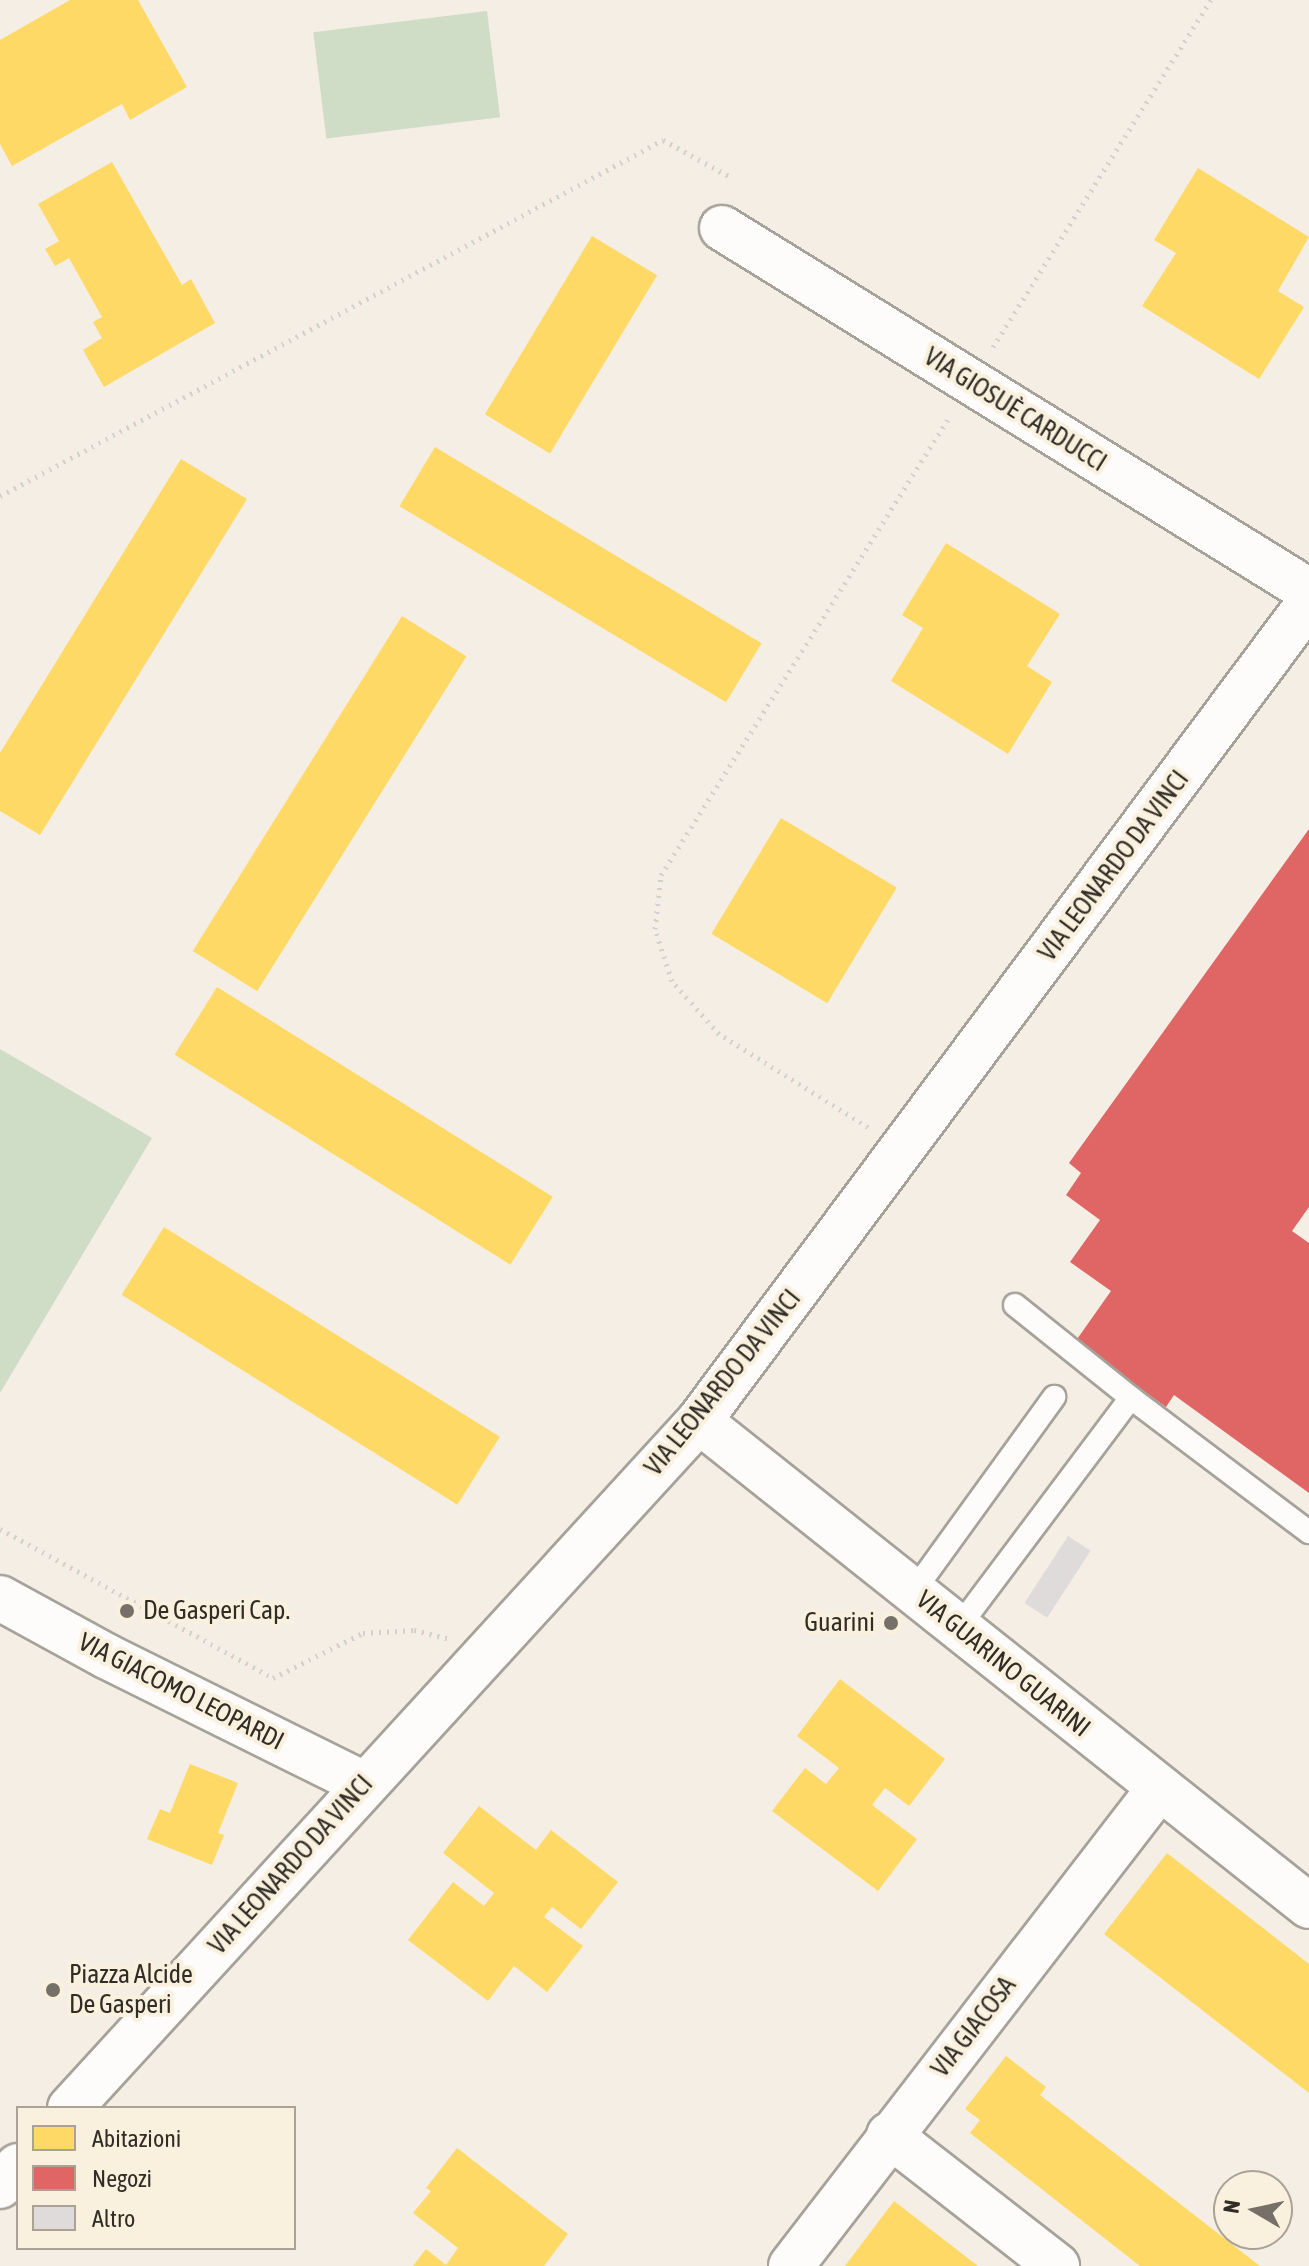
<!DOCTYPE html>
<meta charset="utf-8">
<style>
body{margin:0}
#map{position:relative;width:1309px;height:2266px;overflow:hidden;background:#f4eee4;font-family:"Asap Condensed",sans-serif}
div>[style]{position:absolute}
.green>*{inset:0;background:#cfdcc6;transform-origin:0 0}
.homes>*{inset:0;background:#ffd966;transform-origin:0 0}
.shops>*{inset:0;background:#e06666}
.building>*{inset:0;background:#dfdbdb;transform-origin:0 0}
.path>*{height:5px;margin-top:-2.5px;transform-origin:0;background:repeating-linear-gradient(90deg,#d2d1cd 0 2px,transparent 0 8px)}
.roads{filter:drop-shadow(2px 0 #a6a29a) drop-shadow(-2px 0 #a6a29a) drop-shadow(0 2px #a6a29a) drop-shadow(0 -2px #a6a29a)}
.lane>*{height:22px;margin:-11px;padding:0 11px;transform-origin:11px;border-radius:11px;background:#fdfcfb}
.street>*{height:44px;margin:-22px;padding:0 22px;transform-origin:22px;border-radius:22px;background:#fdfcfb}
.dots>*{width:22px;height:22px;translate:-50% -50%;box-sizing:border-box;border:4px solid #faf0de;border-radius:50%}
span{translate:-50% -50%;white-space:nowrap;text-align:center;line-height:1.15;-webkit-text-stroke:8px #faf0de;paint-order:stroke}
.street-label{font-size:26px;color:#312d26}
.poi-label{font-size:26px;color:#312d26}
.left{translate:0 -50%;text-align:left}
.right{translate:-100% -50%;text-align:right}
.legend{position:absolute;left:16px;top:2106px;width:280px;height:144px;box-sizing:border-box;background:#faf0de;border:2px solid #aaa294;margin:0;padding:10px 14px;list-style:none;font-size:24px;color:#312d26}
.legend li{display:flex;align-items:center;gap:16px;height:40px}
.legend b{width:40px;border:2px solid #aaa294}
.north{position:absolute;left:1213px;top:2170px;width:80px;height:80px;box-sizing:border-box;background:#faf0de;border:2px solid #aaa294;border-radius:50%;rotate:279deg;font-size:22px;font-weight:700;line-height:32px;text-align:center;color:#312d26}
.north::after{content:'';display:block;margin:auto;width:28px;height:36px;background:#757168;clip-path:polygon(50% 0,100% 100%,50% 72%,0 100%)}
</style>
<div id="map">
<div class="green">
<div style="left:487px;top:11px;width:107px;height:175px;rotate:83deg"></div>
<div style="clip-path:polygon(0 1049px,152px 1138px,0 1393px)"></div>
</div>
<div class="homes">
<div style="clip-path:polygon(70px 0,138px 0,187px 87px,130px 120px,122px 104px,12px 166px,0 144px,0 40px)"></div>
<div style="clip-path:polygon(112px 162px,182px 285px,191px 279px,215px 323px,104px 387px,83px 350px,102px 338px,93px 322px,102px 317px,69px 258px,55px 266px,45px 249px,59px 241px,38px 204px)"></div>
<div style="clip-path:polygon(1198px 168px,1309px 237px,1278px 291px,1304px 307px,1259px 379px,1142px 306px,1176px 253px,1154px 240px)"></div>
<div style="left:592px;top:236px;width:76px;height:208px;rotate:31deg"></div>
<div style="left:435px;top:447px;width:381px;height:69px;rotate:31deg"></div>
<div style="clip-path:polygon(181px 459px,247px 499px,40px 835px,0 811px,0 753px)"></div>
<div style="clip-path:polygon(946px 543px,1060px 614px,1027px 666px,1052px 682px,1008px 754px,891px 681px,923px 628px,902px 615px)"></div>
<div style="left:402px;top:616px;width:76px;height:395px;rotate:32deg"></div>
<div style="left:781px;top:818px;width:135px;height:135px;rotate:31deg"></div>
<div style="left:217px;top:987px;width:396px;height:80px;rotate:32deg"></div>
<div style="left:164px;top:1227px;width:396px;height:80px;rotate:32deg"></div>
<div style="clip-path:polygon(840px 1679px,945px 1759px,909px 1806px,885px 1788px,872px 1805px,917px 1839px,878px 1891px,772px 1811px,805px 1768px,826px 1784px,839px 1768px,797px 1736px)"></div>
<div style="clip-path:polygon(190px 1764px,238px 1783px,218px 1833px,224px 1835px,212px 1865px,147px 1839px,160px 1809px,170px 1813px)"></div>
<div style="clip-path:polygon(479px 1806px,536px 1850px,551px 1830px,618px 1882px,581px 1929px,552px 1907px,544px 1917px,583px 1946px,547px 1992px,514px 1966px,488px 2001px,408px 1940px,453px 1882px,484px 1906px,494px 1893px,443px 1853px)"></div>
<div style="clip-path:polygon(1167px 1853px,1309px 1964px,1309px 2093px,1104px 1934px)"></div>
<div style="clip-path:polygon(1006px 2056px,1046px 2087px,1040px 2095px,1260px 2266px,1140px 2266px,970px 2133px,980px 2120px,965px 2109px)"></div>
<div style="clip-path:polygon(457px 2148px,568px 2234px,544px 2266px,413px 2266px,426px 2249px,446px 2265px,458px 2248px,413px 2213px,431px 2191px,426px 2188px)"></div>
<div style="clip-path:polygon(894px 2201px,978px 2266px,845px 2266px)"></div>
</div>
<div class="shops">
<div style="clip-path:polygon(1309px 829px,1309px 1207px,1292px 1231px,1309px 1243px,1309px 1493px,1174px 1395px,1166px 1407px,1075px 1342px,1111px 1291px,1070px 1262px,1100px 1220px,1066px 1195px,1081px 1173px,1069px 1163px)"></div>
</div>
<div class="building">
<div style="left:1068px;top:1536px;width:27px;height:80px;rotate:33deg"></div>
</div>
<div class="path">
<div style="left:993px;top:347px;width:410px;rotate:-57.9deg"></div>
<div style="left:0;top:496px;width:753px;rotate:-28.23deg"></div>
<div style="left:663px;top:140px;width:79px;rotate:28.8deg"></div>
<div style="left:868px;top:1127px;width:176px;rotate:-148deg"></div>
<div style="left:719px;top:1034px;width:71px;rotate:-131.6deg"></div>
<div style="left:672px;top:981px;width:55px;rotate:-108.1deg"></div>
<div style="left:655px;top:929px;width:54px;rotate:-83.7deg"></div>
<div style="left:661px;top:875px;width:542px;rotate:-57.8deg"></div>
<div style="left:0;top:1529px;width:311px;rotate:28.6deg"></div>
<div style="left:273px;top:1678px;width:101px;rotate:-26.6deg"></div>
<div style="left:363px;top:1633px;width:51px;rotate:-3.4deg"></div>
<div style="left:414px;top:1630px;width:34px;rotate:14deg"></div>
</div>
<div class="roads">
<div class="lane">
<div style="left:1015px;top:1305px;width:149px;rotate:38.7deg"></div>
<div style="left:913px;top:1592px;width:241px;rotate:-54.1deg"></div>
<div style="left:958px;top:1628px;width:288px;rotate:-53.1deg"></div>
<div style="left:1131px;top:1398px;width:223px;rotate:37deg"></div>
</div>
<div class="street">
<div style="left:722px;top:228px;width:690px;rotate:31.73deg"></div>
<div style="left:699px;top:1421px;width:779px;rotate:38.49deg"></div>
<div style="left:0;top:1598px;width:121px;rotate:28.7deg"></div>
<div style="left:106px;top:1656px;width:288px;rotate:26.4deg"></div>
<div style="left:70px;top:2108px;width:931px;rotate:-47.52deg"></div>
<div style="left:699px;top:1421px;width:1020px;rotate:-53.29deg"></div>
<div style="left:889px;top:2135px;width:213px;rotate:37.9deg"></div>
<div style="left:0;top:2186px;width:27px;rotate:-48deg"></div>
<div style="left:791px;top:2266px;width:601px;rotate:-52.37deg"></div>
</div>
</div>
<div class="dots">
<div style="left:127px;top:1611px;background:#757168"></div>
<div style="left:891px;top:1623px;background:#757168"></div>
<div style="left:53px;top:1990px;background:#757168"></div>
</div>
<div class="street-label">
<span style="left:1015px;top:410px;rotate:32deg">VIA GIOSUÈ CARDUCCI</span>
<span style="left:1114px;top:866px;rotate:-53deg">VIA LEONARDO DA VINCI</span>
<span style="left:723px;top:1383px;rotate:-51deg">VIA LEONARDO DA VINCI</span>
<span style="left:1003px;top:1664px;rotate:39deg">VIA GUARINO GUARINI</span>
<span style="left:181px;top:1692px;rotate:27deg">VIA GIACOMO LEOPARDI</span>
<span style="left:291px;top:1865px;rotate:-48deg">VIA LEONARDO DA VINCI</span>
<span style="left:974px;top:2027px;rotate:-52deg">VIA GIACOSA</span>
</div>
<div class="poi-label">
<span class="left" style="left:143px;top:1611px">De Gasperi Cap.</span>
<span class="right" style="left:875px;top:1623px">Guarini</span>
<span class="left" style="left:69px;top:1990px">Piazza Alcide<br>De Gasperi</span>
</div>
<ul class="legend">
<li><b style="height:22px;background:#ffd966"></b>Abitazioni</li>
<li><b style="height:22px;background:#e06666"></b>Negozi</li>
<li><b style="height:22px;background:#dfdbdb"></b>Altro</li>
</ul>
<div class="north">N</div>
</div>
